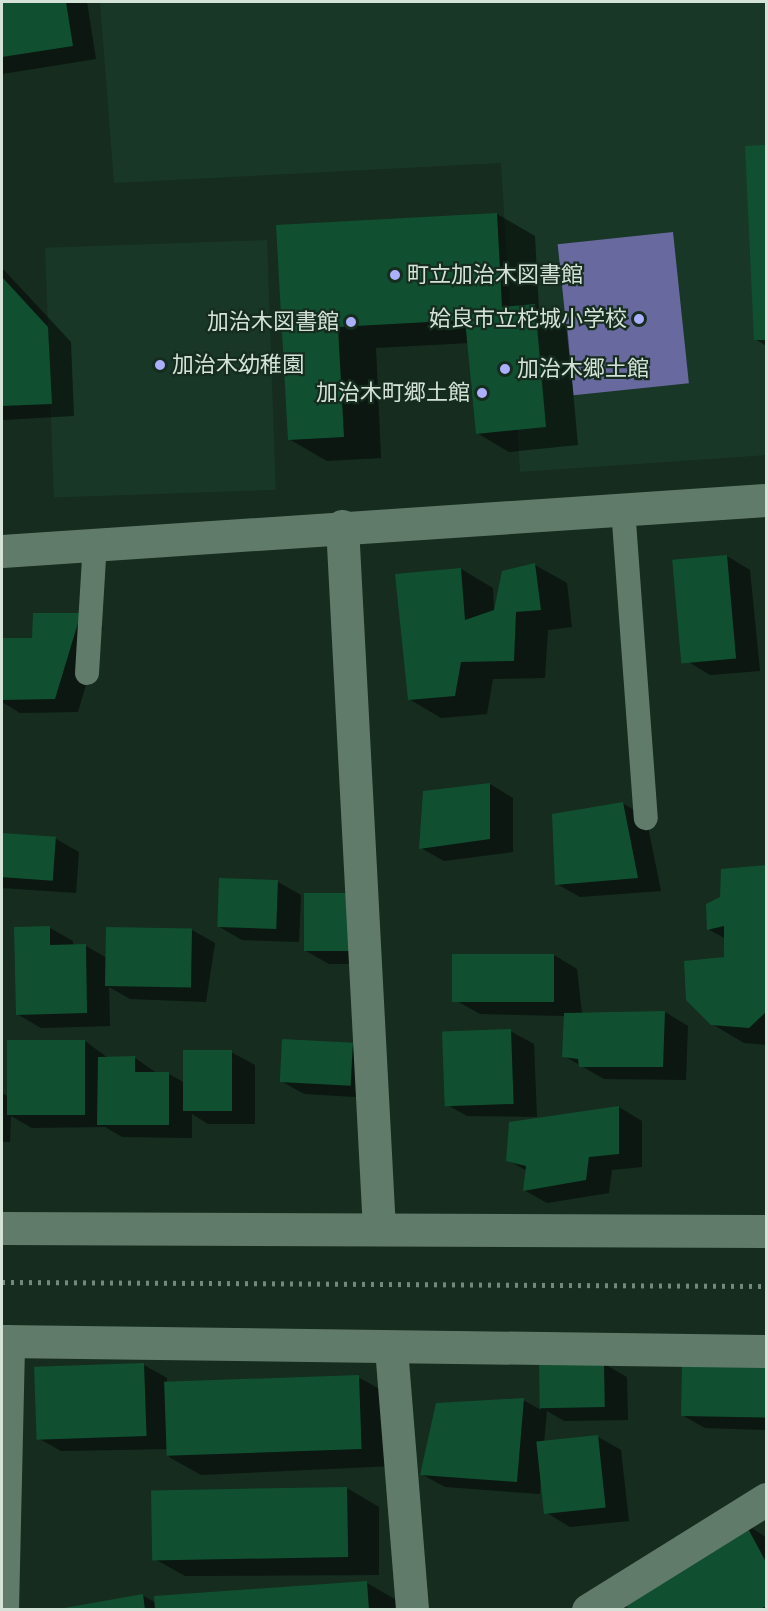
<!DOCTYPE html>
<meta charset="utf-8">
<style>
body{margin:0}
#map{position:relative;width:768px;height:1611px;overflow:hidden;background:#152c1e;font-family:Mulish,"Noto Sans JP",sans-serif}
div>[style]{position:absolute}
.built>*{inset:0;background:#193727;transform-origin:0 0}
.water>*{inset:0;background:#68699e;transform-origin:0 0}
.shadow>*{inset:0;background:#0007}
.building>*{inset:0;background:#105030;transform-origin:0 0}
.service>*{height:24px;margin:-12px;padding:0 12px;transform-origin:12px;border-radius:12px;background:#617b6a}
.minor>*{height:33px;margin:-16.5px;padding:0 16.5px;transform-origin:16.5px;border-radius:16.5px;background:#617b6a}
.tertiary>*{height:33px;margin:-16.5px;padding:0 16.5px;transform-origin:16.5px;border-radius:16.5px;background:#617b6a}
.rail>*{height:4.5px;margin-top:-2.25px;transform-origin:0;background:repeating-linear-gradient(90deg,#75887c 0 3px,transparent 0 9px)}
.dots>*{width:16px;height:16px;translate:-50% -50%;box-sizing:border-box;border:3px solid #152c1e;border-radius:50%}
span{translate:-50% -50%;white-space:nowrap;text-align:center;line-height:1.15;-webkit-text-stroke:4.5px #152c1e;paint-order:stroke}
.poi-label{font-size:22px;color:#d4e2d8}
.left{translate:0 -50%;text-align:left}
.right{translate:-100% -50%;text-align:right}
.frame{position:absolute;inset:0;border:3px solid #d4e2d8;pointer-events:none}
</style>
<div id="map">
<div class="built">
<div style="clip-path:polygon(100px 2px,766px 2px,766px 455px,520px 472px,501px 163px,114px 183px)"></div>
<div style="left:267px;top:240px;width:250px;height:222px;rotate:88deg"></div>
</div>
<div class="water">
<div style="left:673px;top:232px;width:152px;height:116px;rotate:84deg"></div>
</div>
<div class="shadow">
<div style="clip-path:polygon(2px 2px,87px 2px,96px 59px,2px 74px)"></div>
<div style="clip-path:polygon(766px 146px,766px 346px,755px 339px,747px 147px)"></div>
<div style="clip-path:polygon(497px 214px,535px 236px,539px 308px,567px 324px,578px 445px,509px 452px,477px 433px,469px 343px,376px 348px,381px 458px,327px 461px,289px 439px,277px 226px)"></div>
<div style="clip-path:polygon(2px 268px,71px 342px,74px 416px,2px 420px)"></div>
<div style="clip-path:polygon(727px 556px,750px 570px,760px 671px,710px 675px,687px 661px)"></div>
<div style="clip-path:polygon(535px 565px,567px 583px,572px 627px,548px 630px,545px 678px,493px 679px,487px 714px,441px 718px,409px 699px,397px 576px,461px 569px,493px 588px,494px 612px)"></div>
<div style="clip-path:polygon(80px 614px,103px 627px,78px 712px,20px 713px,2px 702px,2px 640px,34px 639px)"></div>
<div style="clip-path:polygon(490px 784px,513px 798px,513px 852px,444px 861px,421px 848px,425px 792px)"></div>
<div style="clip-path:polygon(622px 803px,646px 817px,661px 891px,580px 897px,557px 884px)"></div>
<div style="clip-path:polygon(2px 835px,56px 839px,79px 852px,76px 893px,2px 888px)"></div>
<div style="clip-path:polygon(766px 867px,766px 1045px,744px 1043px,712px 1024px,726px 959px,726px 939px,708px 929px,722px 898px,722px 870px)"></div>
<div style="clip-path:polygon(220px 880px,278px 882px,301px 895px,299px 942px,242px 940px,218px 926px)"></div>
<div style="clip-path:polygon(306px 895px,377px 964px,329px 964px,306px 951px)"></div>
<div style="clip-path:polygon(50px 928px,73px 941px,73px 946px,86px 946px,107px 958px,107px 928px,192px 930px,215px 943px,206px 1002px,130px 999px,109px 987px,110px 1026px,41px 1028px,17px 1014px,16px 929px)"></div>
<div style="clip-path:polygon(554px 955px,577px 969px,582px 1014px,665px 1012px,688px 1026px,686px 1080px,604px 1079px,564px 1056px,565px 1016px,480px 1014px,457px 1001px)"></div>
<div style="clip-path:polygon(510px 1031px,534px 1044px,537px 1117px,467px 1116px,444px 1103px)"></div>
<div style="clip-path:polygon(85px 1041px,108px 1058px,135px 1058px,158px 1074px,169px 1074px,185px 1083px,231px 1052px,255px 1065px,255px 1124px,208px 1124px,192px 1114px,192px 1138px,122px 1137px,105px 1127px,32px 1128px,11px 1116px,10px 1142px,2px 1142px,2px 1093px,9px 1097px)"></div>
<div style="clip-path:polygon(352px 1044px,375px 1058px,373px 1098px,304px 1094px,281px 1081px)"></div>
<div style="clip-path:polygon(619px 1107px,642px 1121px,642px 1167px,612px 1170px,609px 1193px,547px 1203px,524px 1190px,527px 1171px,508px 1160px)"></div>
<div style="clip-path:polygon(604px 1364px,627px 1377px,628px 1420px,564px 1421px,547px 1411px,544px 1443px,598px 1437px,621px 1450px,629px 1521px,570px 1527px,547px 1513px,541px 1477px,540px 1494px,445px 1487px,421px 1474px,523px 1400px,541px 1410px,540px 1365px)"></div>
<div style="clip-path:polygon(144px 1365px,167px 1378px,167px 1386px,358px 1377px,390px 1395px,393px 1466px,201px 1475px,169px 1457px,169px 1449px,61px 1451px,38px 1438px)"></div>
<div style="clip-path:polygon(683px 1366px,766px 1368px,766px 1430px,705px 1428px,682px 1415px)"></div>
<div style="clip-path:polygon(347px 1488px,379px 1507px,379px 1575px,185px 1576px,153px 1558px)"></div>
<div style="clip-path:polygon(745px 1524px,766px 1537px,766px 1610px,631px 1610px)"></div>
<div style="clip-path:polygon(367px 1583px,398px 1601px,399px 1610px,66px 1610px,142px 1595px,156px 1603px)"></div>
</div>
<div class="building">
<div style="clip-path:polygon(2px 2px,66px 2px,73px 46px,2px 57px)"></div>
<div style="clip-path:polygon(766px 145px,766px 340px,754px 340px,745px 146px)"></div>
<div style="clip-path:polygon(497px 213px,502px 307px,535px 304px,546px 427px,476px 434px,465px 320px,338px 327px,344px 437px,288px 440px,276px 225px)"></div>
<div style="clip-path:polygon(2px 277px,48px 327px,52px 404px,2px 406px)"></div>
<div style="left:727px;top:555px;width:104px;height:55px;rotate:85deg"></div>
<div style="clip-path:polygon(535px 563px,541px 610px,516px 612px,514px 661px,461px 662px,455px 696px,408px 700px,395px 574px,461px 568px,465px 620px,494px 610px,502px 571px)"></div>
<div style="clip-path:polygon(33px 613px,81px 613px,55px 699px,2px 700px,2px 638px,32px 638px)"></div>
<div style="clip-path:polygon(490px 783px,490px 839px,419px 849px,423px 791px)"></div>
<div style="clip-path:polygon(623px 802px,638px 878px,555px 885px,552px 814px)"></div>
<div style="left:2px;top:833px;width:54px;height:44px;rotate:4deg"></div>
<div style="clip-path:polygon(766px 865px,766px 1012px,749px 1028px,711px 1025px,686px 1000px,684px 961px,724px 957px,724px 926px,707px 930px,706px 904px,720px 897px,721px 869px)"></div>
<div style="left:219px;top:878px;width:59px;height:49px;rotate:2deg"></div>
<div style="left:304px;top:893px;width:50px;height:58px"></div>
<div style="clip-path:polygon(50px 926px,50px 945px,86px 944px,87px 1013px,16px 1015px,14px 927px)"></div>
<div style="left:106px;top:927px;width:86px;height:59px;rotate:1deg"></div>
<div style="left:452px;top:954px;width:102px;height:48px"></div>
<div style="clip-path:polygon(665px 1011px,663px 1067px,579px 1067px,578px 1059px,562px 1057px,564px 1013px)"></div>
<div style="left:511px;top:1029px;width:75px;height:69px;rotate:88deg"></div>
<div style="left:282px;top:1039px;width:71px;height:43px;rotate:3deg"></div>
<div style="left:7px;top:1040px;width:78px;height:75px"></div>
<div style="left:183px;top:1050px;width:49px;height:61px"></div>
<div style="clip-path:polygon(135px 1056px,135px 1072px,169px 1072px,169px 1125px,97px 1125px,98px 1057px)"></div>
<div style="clip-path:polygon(619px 1106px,619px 1154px,589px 1157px,586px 1180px,523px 1191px,526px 1166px,506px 1161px,509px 1122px)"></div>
<div style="left:604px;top:1362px;width:45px;height:65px;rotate:89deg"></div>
<div style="left:144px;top:1363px;width:73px;height:110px;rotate:88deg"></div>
<div style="left:682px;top:1364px;width:84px;height:52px;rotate:1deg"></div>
<div style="left:359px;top:1375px;width:74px;height:195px;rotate:88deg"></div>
<div style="clip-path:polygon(524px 1398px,517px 1482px,420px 1475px,436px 1403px)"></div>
<div style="left:598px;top:1435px;width:73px;height:62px;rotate:84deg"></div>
<div style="left:347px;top:1487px;width:70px;height:196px;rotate:89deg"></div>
<div style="clip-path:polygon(745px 1523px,766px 1562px,766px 1606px,759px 1610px,629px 1610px,619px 1591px)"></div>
<div style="clip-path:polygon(367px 1581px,369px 1610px,155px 1610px,154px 1596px)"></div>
<div style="clip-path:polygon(143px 1594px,145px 1610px,64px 1610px,64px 1608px)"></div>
</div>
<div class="service">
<div style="left:623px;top:508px;width:311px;rotate:85.8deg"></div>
<div style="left:87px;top:673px;width:129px;rotate:-86.5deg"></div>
</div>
<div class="minor">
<div style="left:342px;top:526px;width:704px;rotate:86.99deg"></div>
<div style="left:2px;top:1228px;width:764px;rotate:0.22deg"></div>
<div style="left:2px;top:1341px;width:764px;rotate:0.75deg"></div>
<div style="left:391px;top:1348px;width:263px;rotate:85.4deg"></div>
<div style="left:2px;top:1610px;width:269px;rotate:-88.7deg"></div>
<div style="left:588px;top:1610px;width:210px;rotate:-31.9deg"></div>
</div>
<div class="tertiary">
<div style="left:2px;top:551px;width:766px;rotate:-3.82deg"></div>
</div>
<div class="rail">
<div style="left:2px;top:1282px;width:764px;rotate:0.3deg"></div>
</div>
<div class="dots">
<div style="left:395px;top:275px;background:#acaffb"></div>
<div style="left:639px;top:319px;background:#acaffb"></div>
<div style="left:351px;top:322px;background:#acaffb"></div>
<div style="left:160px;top:365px;background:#acaffb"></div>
<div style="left:505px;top:369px;background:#acaffb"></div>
<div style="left:482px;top:393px;background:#acaffb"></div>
</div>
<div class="poi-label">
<span class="left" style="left:407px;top:275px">町立加治木図書館</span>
<span class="right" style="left:627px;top:319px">姶良市立柁城小学校</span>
<span class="right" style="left:339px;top:322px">加治木図書館</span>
<span class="left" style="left:172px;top:365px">加治木幼稚園</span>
<span class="left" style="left:517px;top:369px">加治木郷土館</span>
<span class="right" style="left:470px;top:393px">加治木町郷土館</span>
</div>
<div class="frame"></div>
</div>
